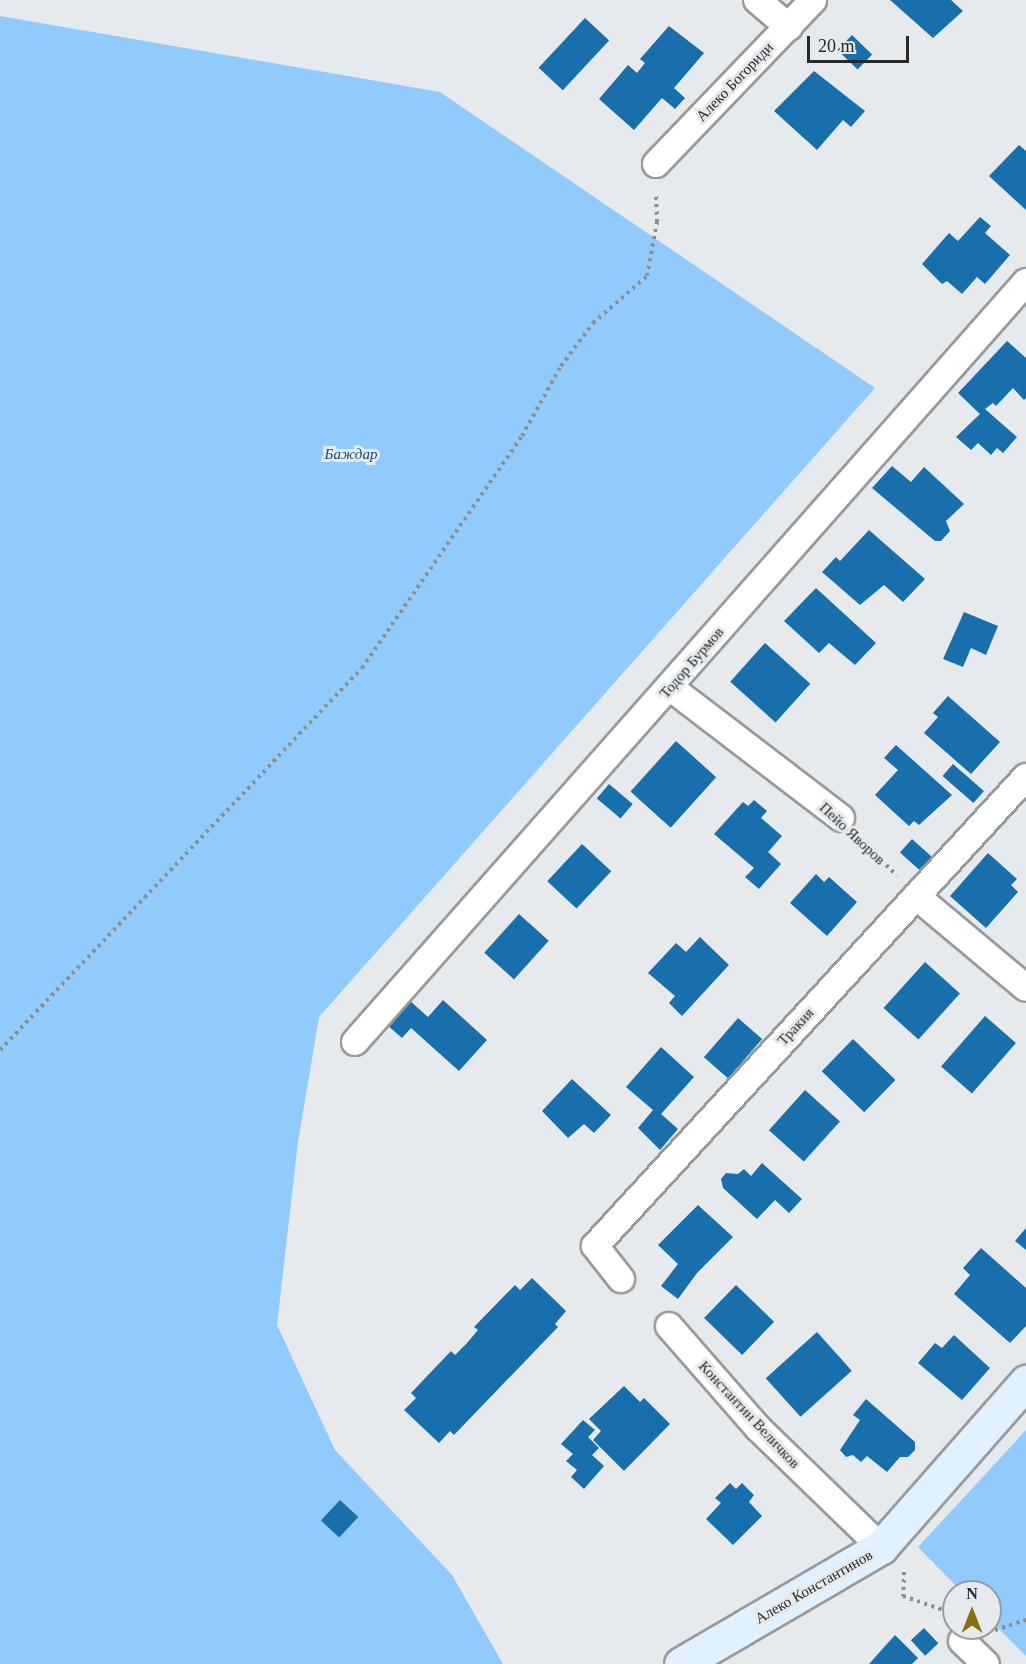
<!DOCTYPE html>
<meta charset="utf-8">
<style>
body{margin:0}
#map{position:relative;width:1026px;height:1664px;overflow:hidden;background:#e6eaed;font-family:Georgia,serif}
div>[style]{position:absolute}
.green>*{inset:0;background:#91cafc}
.building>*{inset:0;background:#196fab;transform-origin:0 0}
.path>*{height:4px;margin-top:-2px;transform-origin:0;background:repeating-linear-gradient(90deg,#8b8e90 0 3px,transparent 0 7.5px)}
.roads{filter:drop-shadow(2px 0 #979a9d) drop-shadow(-2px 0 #979a9d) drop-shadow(0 2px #979a9d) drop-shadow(0 -2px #979a9d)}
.street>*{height:26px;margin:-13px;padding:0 13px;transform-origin:13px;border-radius:13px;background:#fff}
.secondary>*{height:33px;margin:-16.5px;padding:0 16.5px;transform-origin:16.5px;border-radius:16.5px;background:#e1f1fe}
span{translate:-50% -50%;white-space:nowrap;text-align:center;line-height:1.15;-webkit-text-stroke:6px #e6eaed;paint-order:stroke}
.street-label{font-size:15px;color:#262829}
.park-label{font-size:15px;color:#124c76;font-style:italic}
.north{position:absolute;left:942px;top:1580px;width:60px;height:60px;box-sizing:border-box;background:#e6eaed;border:2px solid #999c9f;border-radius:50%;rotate:0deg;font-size:16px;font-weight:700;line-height:24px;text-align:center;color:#262829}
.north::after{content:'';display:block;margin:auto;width:21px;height:27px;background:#867112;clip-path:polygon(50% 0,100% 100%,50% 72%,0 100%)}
.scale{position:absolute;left:807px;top:36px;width:102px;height:27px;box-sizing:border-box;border:3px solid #262829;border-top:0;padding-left:8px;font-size:18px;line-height:21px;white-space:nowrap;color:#262829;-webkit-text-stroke:4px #e6eaed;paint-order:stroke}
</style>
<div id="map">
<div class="green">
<div style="clip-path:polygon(0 16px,440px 92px,875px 388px,319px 1017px,298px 1142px,277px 1325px,335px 1450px,452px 1575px,503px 1664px,0 1664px)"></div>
<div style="clip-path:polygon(1026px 1430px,1026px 1656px,990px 1620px,990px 1592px,962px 1592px,918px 1547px)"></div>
</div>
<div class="building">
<div style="clip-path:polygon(890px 0,951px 0,963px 11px,933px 38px)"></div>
<div style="left:585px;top:18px;width:33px;height:68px;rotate:43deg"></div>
<div style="clip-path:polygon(669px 26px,704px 53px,674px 88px,685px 98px,675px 109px,662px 98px,634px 130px,599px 99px,628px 65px,637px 73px,645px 63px,640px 59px)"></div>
<div style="left:852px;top:35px;width:28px;height:21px;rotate:44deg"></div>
<div style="clip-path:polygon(814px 71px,865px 111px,851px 127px,843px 120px,817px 150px,774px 111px)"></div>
<div style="clip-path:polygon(1019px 145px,1026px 151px,1026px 210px,989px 176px)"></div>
<div style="clip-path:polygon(980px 217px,991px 226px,985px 233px,1010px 255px,985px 284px,977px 277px,962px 294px,947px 281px,942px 284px,922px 264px,949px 233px,958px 241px)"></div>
<div style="clip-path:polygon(1007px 341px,1026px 358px,1026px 398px,1024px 400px,1013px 388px,996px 406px,993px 403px,985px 409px,1017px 437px,1003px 453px,997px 448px,991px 455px,978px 443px,971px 450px,956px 437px,980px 414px,958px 393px)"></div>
<div style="clip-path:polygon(892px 466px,911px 482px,924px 467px,964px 504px,946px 521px,950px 531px,941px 541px,935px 541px,872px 488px)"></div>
<div style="clip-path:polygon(869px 530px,925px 579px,903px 602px,884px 585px,860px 605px,822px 572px,836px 557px,840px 561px)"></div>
<div style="clip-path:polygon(816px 588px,876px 643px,855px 665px,829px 643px,819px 653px,784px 621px)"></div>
<div style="clip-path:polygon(964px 612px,998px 626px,986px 655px,971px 648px,963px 667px,943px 659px)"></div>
<div style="left:765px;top:643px;width:61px;height:52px;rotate:42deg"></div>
<div style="clip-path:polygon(948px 696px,1000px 742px,971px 774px,924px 733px,938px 717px,933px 713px)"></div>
<div style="left:676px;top:741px;width:54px;height:68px;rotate:42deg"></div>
<div style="clip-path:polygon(896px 745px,952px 795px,919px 825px,914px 821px,909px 826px,875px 795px,898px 770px,884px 758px)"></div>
<div style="left:953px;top:764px;width:41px;height:16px;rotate:41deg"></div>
<div style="left:609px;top:784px;width:31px;height:19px;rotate:40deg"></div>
<div style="clip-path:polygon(754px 800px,767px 811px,761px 818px,782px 836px,768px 852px,781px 864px,759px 889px,745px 877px,754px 868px,714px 834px,743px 802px,748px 806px)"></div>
<div style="left:912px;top:839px;width:27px;height:18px;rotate:42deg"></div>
<div style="left:582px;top:844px;width:40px;height:51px;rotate:43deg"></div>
<div style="clip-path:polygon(988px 853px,1017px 879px,1011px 885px,1018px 892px,986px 928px,950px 896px)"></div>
<div style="clip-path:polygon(816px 874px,824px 882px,829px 877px,857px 902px,827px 936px,790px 903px)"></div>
<div style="left:519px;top:914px;width:40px;height:52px;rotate:42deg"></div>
<div style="clip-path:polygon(700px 937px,729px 965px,682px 1016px,669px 1003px,675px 996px,648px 973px,676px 943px,686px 952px)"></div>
<div style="left:925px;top:962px;width:47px;height:62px;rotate:42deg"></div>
<div style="clip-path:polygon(409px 1000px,428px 1017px,443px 1000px,487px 1040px,459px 1071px,411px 1028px,402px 1038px,386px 1024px)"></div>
<div style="left:985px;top:1016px;width:41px;height:67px;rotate:41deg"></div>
<div style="left:738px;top:1018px;width:32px;height:52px;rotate:41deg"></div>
<div style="left:853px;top:1039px;width:59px;height:45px;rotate:44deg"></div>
<div style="clip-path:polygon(661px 1047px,694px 1077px,661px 1114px,678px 1129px,660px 1150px,638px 1128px,653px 1110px,626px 1087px)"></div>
<div style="clip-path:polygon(572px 1079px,611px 1115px,594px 1133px,584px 1124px,568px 1138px,542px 1111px)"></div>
<div style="left:805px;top:1090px;width:47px;height:54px;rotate:42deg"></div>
<div style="clip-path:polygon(762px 1163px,802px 1199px,789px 1213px,775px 1200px,757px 1219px,723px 1188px,721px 1179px,726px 1173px,738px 1174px,744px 1169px,751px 1176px)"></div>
<div style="clip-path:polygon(698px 1205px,733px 1237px,697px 1273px,678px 1299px,661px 1286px,678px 1264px,658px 1245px)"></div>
<div style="clip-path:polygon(1026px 1228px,1026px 1250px,1015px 1241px)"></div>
<div style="clip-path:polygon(981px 1248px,1026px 1288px,1026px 1326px,1010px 1343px,954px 1294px,970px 1275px,963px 1268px)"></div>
<div style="clip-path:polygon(532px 1278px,566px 1311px,555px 1324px,558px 1327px,454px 1435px,450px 1431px,439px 1443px,404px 1410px,416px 1398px,411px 1393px,451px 1351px,455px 1355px,467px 1343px,478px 1330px,474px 1327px,515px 1285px,520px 1290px)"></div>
<div style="left:736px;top:1285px;width:53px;height:46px;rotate:44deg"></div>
<div style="left:817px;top:1332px;width:52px;height:69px;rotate:48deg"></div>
<div style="clip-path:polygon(954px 1335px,990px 1368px,962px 1400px,918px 1363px,935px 1343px,942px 1348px)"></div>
<div style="clip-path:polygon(624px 1386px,640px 1402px,644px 1398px,670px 1424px,624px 1471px,593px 1440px,601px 1431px,589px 1419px)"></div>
<div style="clip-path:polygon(866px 1399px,915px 1442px,915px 1450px,908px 1457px,900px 1457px,887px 1472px,867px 1456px,861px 1462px,853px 1455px,846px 1457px,840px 1450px,860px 1420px,853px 1415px)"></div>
<div style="clip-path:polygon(583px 1420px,595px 1430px,588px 1437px,599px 1448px,592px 1455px,604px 1466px,584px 1489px,571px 1477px,577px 1470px,566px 1461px,573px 1454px,561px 1444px)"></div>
<div style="clip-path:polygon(730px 1483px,736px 1489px,742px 1483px,754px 1495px,749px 1502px,762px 1516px,733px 1545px,706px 1519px,721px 1503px,715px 1498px)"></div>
<div style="left:340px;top:1500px;width:25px;height:28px;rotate:43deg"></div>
<div style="left:924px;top:1628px;width:21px;height:18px;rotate:47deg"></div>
<div style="clip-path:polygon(895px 1635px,918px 1658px,912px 1664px,869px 1664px)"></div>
</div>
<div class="path">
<div style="left:860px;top:838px;width:53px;rotate:45.8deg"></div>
<div style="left:0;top:1050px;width:526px;rotate:-46.54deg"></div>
<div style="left:362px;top:668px;width:282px;rotate:-55.4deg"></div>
<div style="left:522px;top:436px;width:80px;rotate:-60.9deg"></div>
<div style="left:561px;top:366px;width:54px;rotate:-53.3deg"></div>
<div style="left:593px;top:323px;width:72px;rotate:-41deg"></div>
<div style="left:647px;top:276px;width:55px;rotate:-79.5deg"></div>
<div style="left:657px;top:222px;width:30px;rotate:-92deg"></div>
<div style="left:904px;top:1572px;width:24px;rotate:92deg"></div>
<div style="left:903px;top:1596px;width:52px;rotate:19.1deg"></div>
<div style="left:995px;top:1630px;width:33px;rotate:-18deg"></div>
</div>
<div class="roads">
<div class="street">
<div style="left:757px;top:0;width:42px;rotate:40.2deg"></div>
<div style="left:656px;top:164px;width:227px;rotate:-46.2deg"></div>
<div style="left:671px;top:688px;width:214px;rotate:37.4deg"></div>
<div style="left:916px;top:896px;width:143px;rotate:39.9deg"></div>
<div style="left:355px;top:1042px;width:1014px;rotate:-48.56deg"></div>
<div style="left:621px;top:1279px;width:42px;rotate:-128.2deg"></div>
<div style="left:595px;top:1246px;width:637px;rotate:-47.42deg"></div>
<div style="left:669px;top:1326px;width:135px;rotate:48.9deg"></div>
<div style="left:758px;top:1428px;width:171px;rotate:44.1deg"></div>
<div style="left:962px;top:1641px;width:33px;rotate:44deg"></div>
</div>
<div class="secondary">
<div style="left:681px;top:1664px;width:232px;rotate:-30.3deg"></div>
<div style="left:881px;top:1547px;width:220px;rotate:-48.7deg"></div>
</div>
</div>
<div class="street-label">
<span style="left:735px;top:82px;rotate:-46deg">Алеко Богориди</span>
<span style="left:692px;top:663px;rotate:-49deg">Тодор Бурмов</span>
<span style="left:852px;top:834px;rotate:43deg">Пейо Яворов</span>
<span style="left:796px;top:1027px;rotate:-47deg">Тракия</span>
<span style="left:749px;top:1415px;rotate:47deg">Константин Величков</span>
<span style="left:814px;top:1587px;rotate:-30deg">Алеко Константинов</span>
</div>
<div class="park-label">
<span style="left:351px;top:455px">Баждар</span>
</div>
<div class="north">N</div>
<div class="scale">20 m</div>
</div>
